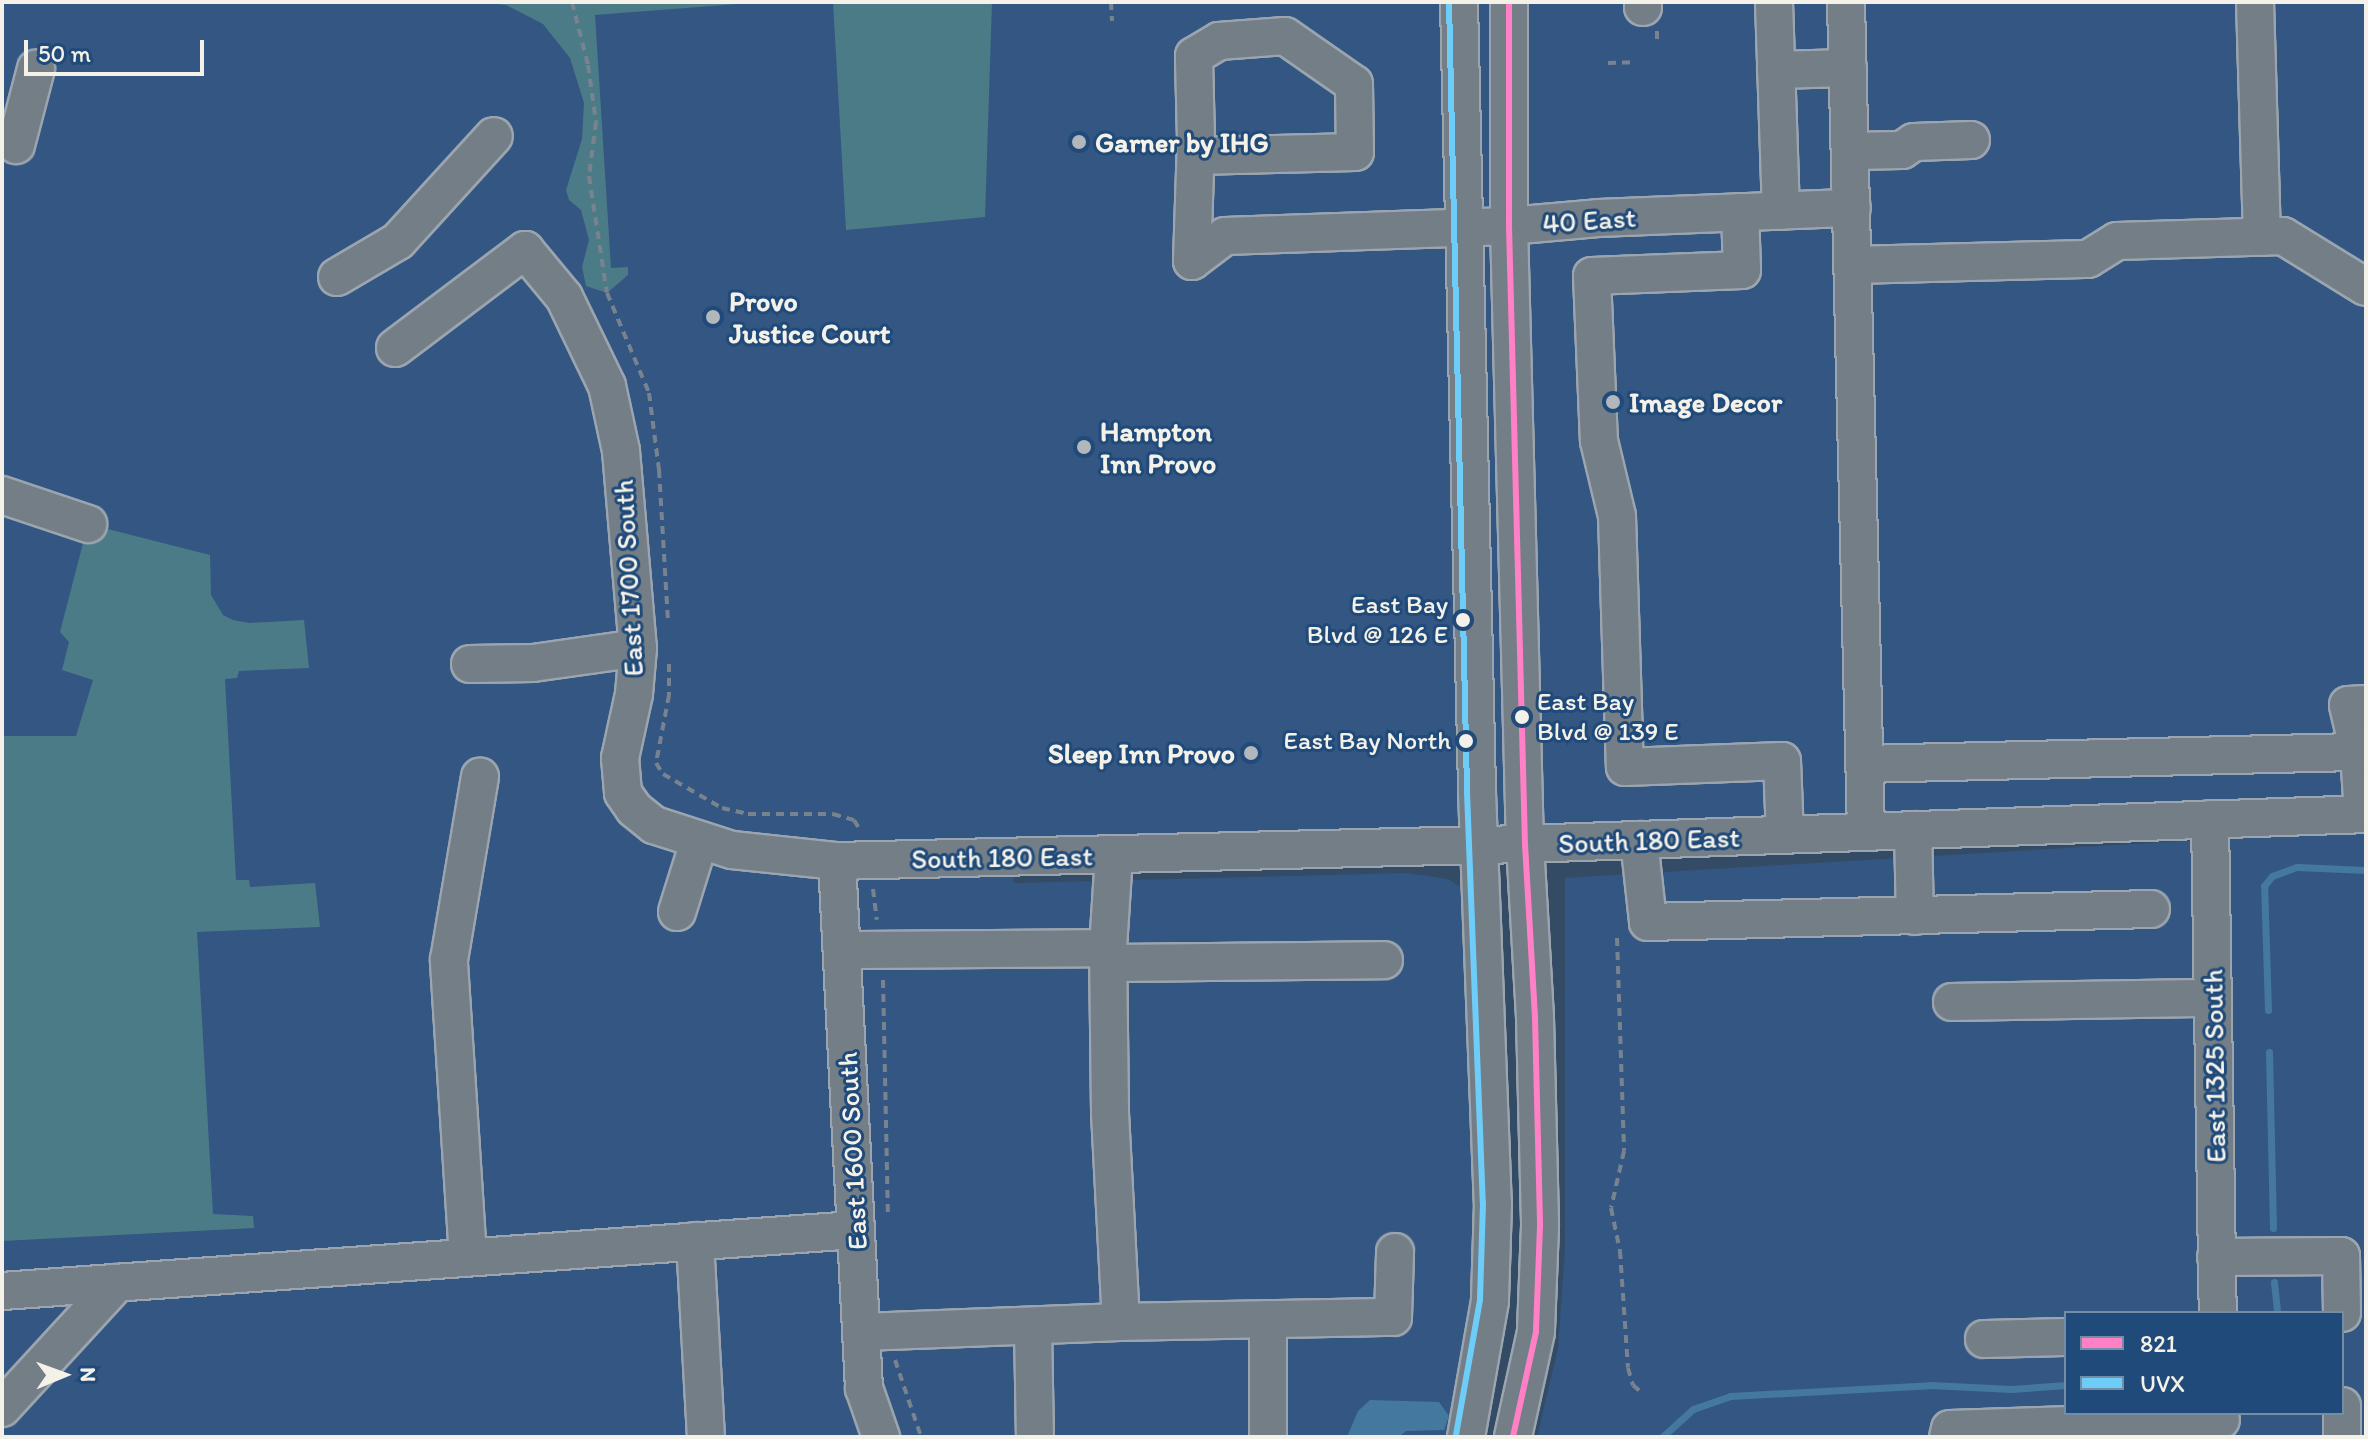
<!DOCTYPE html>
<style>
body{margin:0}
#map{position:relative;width:2368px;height:1439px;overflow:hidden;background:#344b65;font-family:Itim,sans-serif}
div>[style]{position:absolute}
.built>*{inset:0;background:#335683}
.green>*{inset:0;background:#4c7b88}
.water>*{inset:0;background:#45789f}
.stream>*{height:7px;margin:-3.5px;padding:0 3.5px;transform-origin:3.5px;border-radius:3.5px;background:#45789f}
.path>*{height:4px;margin-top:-2px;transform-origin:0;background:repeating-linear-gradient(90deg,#78838f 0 8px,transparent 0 14px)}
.roads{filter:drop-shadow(2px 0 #9ba5af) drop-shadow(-2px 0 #9ba5af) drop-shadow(0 2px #9ba5af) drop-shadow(0 -2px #9ba5af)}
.minor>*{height:36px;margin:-18px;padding:0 18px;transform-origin:18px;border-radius:18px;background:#737e87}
.bus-1>*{height:6px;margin:-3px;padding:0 3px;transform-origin:3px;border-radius:3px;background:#ff80c5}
.bus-2>*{height:6px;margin:-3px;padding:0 3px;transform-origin:3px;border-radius:3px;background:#6dcdf8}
.dots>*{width:22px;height:22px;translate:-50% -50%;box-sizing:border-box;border:4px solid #1f4a7a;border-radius:50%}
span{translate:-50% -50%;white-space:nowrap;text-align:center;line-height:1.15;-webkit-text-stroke:6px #1f4a7a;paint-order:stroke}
.bus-label{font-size:26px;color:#f4f1e8}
.right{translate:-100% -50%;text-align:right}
.left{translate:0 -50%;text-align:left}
.poi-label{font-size:28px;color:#f4f1e8;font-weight:700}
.street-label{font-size:28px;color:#f4f1e8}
.frame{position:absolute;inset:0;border:4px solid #f4f1e8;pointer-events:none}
.legend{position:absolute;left:2064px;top:1311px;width:280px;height:104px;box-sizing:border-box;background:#1f4a7a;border:2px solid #748da6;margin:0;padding:10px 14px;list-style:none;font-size:24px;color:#f4f1e8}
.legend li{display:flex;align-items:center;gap:16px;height:40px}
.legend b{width:40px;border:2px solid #748da6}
.north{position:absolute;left:24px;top:1335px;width:80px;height:80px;-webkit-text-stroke:6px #1f4a7a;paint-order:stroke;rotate:89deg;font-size:22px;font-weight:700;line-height:32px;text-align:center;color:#f4f1e8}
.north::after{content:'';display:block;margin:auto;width:28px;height:36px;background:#f4f1e8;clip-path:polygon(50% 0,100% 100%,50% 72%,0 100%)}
.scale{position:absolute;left:24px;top:40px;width:180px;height:36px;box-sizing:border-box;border:4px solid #f4f1e8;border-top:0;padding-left:10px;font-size:24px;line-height:28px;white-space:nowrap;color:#f4f1e8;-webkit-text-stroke:6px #1f4a7a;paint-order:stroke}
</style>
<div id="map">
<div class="built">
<div style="clip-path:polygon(2px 2px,2366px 2px,2366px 815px,1013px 857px,1014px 883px,1407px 873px,1448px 879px,1466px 890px,1485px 1283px,1472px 1365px,1447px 1437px,2px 1437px)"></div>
<div style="clip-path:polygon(evenodd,2366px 830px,2366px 1437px,1537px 1437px,1558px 1348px,1565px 1249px,1565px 878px,2366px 830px,2066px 1313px,2342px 1313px,2342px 1413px,2066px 1413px,2066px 1313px)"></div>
</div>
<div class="green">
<div style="clip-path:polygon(479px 2px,765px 2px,595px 15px,611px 268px,628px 267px,628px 275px,607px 293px,586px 286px,582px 267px,589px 240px,581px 210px,569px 200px,566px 190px,582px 139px,584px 103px,570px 58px,543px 24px,506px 5px)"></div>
<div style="clip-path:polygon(833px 2px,992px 2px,985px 217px,846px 230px)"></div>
<div style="clip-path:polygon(88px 524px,210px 555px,211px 595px,223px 615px,233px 620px,249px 623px,304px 620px,309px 668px,239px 671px,237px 678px,225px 679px,236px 880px,249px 880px,250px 887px,315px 883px,320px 927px,197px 932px,213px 1214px,253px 1216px,254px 1228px,2px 1241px,2px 736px,76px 736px,93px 680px,62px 670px,69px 642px,60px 632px)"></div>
</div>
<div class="water">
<div style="clip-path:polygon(1370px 1400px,1439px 1402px,1449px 1416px,1444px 1430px,1406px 1431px,1399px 1437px,1347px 1437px,1358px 1411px)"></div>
</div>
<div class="stream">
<div style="left:2268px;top:1010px;width:124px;rotate:-91.8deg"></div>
<div style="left:2264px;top:886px;width:13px;rotate:-51deg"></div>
<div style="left:2272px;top:876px;width:27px;rotate:-20deg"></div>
<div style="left:2297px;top:867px;width:69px;rotate:2.5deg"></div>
<div style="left:2269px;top:1052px;width:176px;rotate:88.7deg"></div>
<div style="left:2274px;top:1282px;width:31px;rotate:84deg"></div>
<div style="left:1662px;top:1437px;width:42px;rotate:-42.1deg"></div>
<div style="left:1693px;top:1409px;width:39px;rotate:-19deg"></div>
<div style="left:1730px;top:1396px;width:200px;rotate:-3.1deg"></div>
<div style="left:1930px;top:1385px;width:82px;rotate:2.8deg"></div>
<div style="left:2012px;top:1389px;width:54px;rotate:-4.2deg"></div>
</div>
<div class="path">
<div style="left:572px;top:2px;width:65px;rotate:75.7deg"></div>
<div style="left:588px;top:65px;width:58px;rotate:82deg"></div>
<div style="left:596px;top:122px;width:54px;rotate:97.4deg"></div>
<div style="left:589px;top:176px;width:118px;rotate:81.3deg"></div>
<div style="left:607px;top:293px;width:108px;rotate:67.2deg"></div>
<div style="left:649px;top:393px;width:78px;rotate:82.6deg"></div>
<div style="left:659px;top:470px;width:153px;rotate:86.6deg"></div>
<div style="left:1111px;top:2px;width:19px;rotate:87deg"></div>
<div style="left:1657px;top:31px;width:14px;rotate:90deg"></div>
<div style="left:1608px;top:63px;width:25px;rotate:-2deg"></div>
<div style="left:669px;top:664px;width:31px;rotate:90deg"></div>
<div style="left:669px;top:695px;width:69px;rotate:100.8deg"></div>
<div style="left:656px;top:763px;width:13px;rotate:58deg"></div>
<div style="left:663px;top:774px;width:68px;rotate:30deg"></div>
<div style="left:722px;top:808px;width:27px;rotate:13deg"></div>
<div style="left:748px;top:814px;width:85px"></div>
<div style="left:833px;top:814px;width:22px;rotate:16deg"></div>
<div style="left:854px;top:820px;width:12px;rotate:59deg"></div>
<div style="left:873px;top:889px;width:31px;rotate:83deg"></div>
<div style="left:1617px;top:938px;width:213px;rotate:88.1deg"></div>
<div style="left:1624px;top:1151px;width:58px;rotate:102.8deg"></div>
<div style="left:1611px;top:1208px;width:44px;rotate:78.2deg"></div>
<div style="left:1620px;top:1251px;width:117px;rotate:86.1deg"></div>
<div style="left:1628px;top:1368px;width:18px;rotate:74deg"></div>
<div style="left:1633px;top:1385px;width:12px;rotate:42deg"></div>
<div style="left:883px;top:980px;width:236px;rotate:88.8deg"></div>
<div style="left:895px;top:1360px;width:81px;rotate:71.3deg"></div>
</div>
<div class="roads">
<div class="minor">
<div style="left:1459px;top:2px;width:790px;rotate:88.69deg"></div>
<div style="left:1477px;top:792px;width:411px;rotate:87.8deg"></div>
<div style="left:1493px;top:1203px;width:98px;rotate:91.8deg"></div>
<div style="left:1490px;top:1301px;width:138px;rotate:100deg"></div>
<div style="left:1509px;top:2px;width:224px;rotate:90deg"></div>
<div style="left:1509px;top:226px;width:618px;rotate:88.52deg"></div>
<div style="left:1525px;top:844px;width:174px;rotate:86.7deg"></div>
<div style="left:1535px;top:1018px;width:208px;rotate:88.6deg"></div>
<div style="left:1540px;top:1226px;width:106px;rotate:92.2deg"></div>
<div style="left:1536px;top:1332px;width:107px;rotate:102.4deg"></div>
<div style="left:1643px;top:2px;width:5px;rotate:90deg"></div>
<div style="left:1774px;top:2px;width:209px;rotate:88.1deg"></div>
<div style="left:1846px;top:2px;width:830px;rotate:88.62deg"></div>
<div style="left:2255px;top:2px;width:235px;rotate:88.3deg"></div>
<div style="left:1776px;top:70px;width:72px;rotate:-1.6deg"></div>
<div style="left:16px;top:145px;width:79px;rotate:-75.3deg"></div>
<div style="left:1850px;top:151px;width:52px;rotate:-1.1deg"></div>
<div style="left:1902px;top:150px;width:14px;rotate:-34deg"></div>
<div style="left:1914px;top:142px;width:57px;rotate:-2deg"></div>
<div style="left:1740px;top:212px;width:58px;rotate:88deg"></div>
<div style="left:1742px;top:270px;width:150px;rotate:177.7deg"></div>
<div style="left:1592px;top:276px;width:165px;rotate:87.6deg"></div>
<div style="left:1599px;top:441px;width:77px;rotate:76.5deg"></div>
<div style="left:1617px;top:516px;width:251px;rotate:88.2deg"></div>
<div style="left:1625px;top:767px;width:157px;rotate:-2.2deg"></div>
<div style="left:1782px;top:761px;width:74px;rotate:87.7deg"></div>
<div style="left:1192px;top:261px;width:41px;rotate:-37.1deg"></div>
<div style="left:1225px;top:236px;width:284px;rotate:-2deg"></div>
<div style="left:1509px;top:226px;width:89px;rotate:-5.1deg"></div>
<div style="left:1598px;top:218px;width:254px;rotate:-2.3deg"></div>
<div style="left:1192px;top:261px;width:121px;rotate:-88.1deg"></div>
<div style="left:1196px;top:140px;width:84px;rotate:-91.4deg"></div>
<div style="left:1194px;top:56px;width:29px;rotate:-31deg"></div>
<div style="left:1219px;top:41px;width:66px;rotate:-4.3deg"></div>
<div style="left:1285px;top:36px;width:84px;rotate:34.8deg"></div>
<div style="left:1354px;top:84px;width:68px;rotate:89.2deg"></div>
<div style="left:1355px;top:152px;width:159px;rotate:178.6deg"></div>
<div style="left:1853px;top:265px;width:235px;rotate:-1.5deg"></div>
<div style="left:2088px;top:259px;width:34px;rotate:-32deg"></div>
<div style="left:2117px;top:241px;width:166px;rotate:-1.7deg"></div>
<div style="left:2283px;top:236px;width:97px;rotate:31.6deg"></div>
<div style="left:337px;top:277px;width:71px;rotate:-30.5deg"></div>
<div style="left:398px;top:241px;width:142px;rotate:-47.6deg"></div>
<div style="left:395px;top:348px;width:163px;rotate:-37deg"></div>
<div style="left:525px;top:250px;width:61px;rotate:50.3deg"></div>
<div style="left:564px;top:297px;width:99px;rotate:64.2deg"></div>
<div style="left:607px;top:386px;width:66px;rotate:77.8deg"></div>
<div style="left:621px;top:451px;width:198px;rotate:85.1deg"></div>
<div style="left:638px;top:648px;width:46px;rotate:95deg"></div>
<div style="left:634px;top:694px;width:66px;rotate:102.3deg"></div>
<div style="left:620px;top:758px;width:35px;rotate:85deg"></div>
<div style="left:623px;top:793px;width:19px;rotate:55deg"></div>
<div style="left:634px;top:809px;width:26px;rotate:39deg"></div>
<div style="left:654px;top:825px;width:82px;rotate:17.8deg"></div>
<div style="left:732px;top:850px;width:106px;rotate:6deg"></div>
<div style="left:837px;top:861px;width:688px;rotate:-1.42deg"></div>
<div style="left:1525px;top:844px;width:842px;rotate:-2.04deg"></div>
<div style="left:2px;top:495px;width:91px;rotate:18.6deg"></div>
<div style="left:470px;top:664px;width:63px;rotate:-0.9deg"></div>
<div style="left:533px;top:663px;width:106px;rotate:-8.1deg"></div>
<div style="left:1864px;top:764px;width:495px;rotate:-1.4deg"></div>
<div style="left:2363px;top:814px;width:62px;rotate:-93.7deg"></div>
<div style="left:2359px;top:752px;width:48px;rotate:-103.2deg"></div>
<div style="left:2348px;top:705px;width:18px;rotate:-3deg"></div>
<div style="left:2210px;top:819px;width:494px;rotate:89.1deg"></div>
<div style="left:1913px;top:830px;width:86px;rotate:88.7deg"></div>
<div style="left:1639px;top:840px;width:82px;rotate:83.7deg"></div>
<div style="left:1648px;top:922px;width:503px;rotate:-1.48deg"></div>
<div style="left:837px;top:861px;width:528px;rotate:87.07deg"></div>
<div style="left:864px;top:1388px;width:52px;rotate:70.9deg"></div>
<div style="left:677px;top:912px;width:73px;rotate:-72.6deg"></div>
<div style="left:1108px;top:948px;width:94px;rotate:-86.3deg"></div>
<div style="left:842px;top:950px;width:266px;rotate:-0.4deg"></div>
<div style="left:1108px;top:948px;width:165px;rotate:89.3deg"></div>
<div style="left:1110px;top:1113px;width:209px;rotate:87deg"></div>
<div style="left:1121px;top:1322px;width:260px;rotate:177.8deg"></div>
<div style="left:1109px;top:963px;width:275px;rotate:-0.6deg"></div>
<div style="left:1952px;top:1002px;width:261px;rotate:-0.9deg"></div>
<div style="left:695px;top:1241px;width:196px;rotate:86.8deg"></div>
<div style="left:468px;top:1257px;width:298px;rotate:-93.7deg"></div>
<div style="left:449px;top:960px;width:186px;rotate:-80.4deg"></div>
<div style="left:2216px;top:1257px;width:125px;rotate:-0.5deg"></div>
<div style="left:2341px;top:1256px;width:57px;rotate:89deg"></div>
<div style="left:2px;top:1291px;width:856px;rotate:-4.09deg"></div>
<div style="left:1268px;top:1319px;width:118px;rotate:90deg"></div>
<div style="left:1121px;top:1322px;width:272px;rotate:-1.1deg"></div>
<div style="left:1393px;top:1317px;width:65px;rotate:-88.2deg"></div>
<div style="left:1033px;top:1326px;width:111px;rotate:89deg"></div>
<div style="left:1984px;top:1339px;width:82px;rotate:-1.4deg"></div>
<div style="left:2342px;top:1406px;width:31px;rotate:90deg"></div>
<div style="left:2px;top:1408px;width:170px;rotate:-47.4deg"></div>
<div style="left:1948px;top:1437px;width:8px;rotate:-76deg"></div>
<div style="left:1950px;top:1429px;width:271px;rotate:-1.9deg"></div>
</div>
</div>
<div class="bus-1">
<div style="left:1509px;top:2px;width:224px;rotate:90deg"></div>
<div style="left:1509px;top:226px;width:618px;rotate:88.52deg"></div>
<div style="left:1525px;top:844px;width:174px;rotate:86.7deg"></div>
<div style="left:1535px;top:1018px;width:208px;rotate:88.6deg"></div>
<div style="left:1540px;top:1226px;width:106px;rotate:92.2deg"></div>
<div style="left:1536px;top:1332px;width:107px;rotate:102.4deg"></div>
</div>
<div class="bus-2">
<div style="left:1449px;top:2px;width:790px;rotate:88.69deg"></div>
<div style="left:1467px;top:792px;width:411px;rotate:87.8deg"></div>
<div style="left:1483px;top:1203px;width:97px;rotate:91.8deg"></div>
<div style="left:1480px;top:1300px;width:137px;rotate:100.1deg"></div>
</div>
<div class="dots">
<div style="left:1079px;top:142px;background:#b1b7ba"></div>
<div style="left:713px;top:317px;background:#b1b7ba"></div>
<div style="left:1613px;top:402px;background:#b1b7ba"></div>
<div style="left:1084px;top:447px;background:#b1b7ba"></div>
<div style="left:1463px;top:620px;background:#f4f1e8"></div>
<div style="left:1522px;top:717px;background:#f4f1e8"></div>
<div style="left:1466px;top:741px;background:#f4f1e8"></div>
<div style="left:1251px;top:753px;background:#b1b7ba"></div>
</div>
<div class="bus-label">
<span class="right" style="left:1448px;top:620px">East Bay<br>Blvd @ 126 E</span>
<span class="left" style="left:1537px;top:717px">East Bay<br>Blvd @ 139 E</span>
<span class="right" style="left:1451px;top:741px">East Bay North</span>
</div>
<div class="poi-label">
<span class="left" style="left:1095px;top:142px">Garner by IHG</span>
<span class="left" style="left:729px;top:317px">Provo<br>Justice Court</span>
<span class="left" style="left:1629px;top:402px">Image Decor</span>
<span class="left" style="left:1100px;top:447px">Hampton<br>Inn Provo</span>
<span class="right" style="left:1235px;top:753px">Sleep Inn Provo</span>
</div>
<div class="street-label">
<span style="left:1589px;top:220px;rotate:-4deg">40 East</span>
<span style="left:628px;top:578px;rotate:-93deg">East 1700 South</span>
<span style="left:1649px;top:840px;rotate:-2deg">South 180 East</span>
<span style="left:1002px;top:857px;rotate:-1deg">South 180 East</span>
<span style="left:2214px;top:1066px;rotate:-91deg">East 1325 South</span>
<span style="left:852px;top:1151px;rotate:-93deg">East 1600 South</span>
</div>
<div class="frame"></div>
<ul class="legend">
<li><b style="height:10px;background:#ff80c5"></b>821</li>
<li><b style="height:10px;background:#6dcdf8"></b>UVX</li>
</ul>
<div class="north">N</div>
<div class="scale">50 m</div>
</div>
